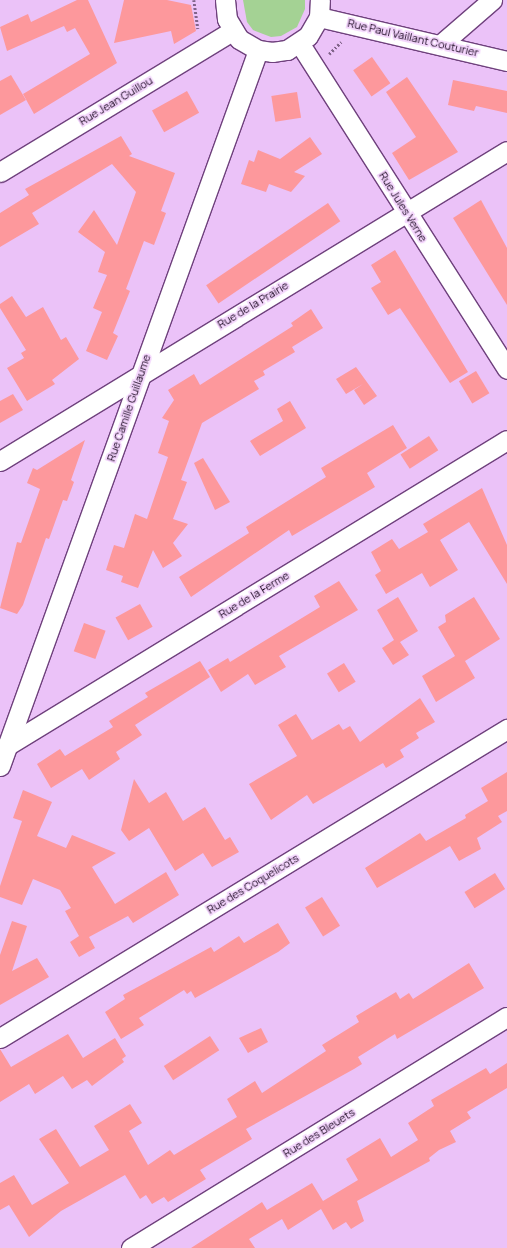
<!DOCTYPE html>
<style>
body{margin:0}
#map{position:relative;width:507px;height:1248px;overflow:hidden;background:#ebc2f8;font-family:Manrope,sans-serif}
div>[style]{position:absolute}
.green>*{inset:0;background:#a4d294}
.building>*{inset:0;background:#fd989c;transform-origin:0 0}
.path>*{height:2.5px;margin-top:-1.25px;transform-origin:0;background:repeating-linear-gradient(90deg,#81648a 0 2px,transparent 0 4px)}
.roads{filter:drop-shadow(1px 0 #6f417d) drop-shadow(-1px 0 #6f417d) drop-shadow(0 1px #6f417d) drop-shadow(0 -1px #6f417d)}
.minor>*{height:19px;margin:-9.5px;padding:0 9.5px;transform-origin:9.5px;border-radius:9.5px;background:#fff}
span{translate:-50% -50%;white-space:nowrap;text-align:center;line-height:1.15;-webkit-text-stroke:3.5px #f3d4fc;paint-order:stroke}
.street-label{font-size:11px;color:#16051c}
</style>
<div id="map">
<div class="green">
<div style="clip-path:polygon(243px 0,305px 0,305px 9px,297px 27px,281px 36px,271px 37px,253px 30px,247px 22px)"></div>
</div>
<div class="building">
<div style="clip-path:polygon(77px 0,88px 0,117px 63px,34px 114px,23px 94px,90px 54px,75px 28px,67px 32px,64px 26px,7px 51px,0 27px,28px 14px,31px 22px)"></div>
<div style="clip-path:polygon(124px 0,167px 0,191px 5px,196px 31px,174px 44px,171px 31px,114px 43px)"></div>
<div style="left:372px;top:57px;width:32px;height:23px;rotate:55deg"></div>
<div style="clip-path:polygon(11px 75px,26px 100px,0 115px,0 81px)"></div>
<div style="clip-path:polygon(407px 77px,458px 152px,409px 180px,392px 153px,416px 137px,386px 92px)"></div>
<div style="clip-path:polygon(453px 80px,507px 91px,507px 113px,476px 106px,474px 111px,448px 105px)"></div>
<div style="left:187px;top:91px;width:25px;height:40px;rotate:61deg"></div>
<div style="left:297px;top:92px;width:26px;height:26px;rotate:81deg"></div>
<div style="clip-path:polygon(121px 136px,132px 154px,129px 156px,175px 173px,161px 211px,166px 213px,154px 245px,144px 241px,126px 289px,130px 291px,113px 333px,118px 336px,107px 360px,86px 351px,102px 312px,93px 308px,107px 275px,98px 272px,105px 252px,78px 232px,94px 210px,117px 245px,136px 192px,112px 164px,32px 213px,39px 224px,0 247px,0 213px,29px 195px,25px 189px)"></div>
<div style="clip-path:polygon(310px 137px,322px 154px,294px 172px,305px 176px,291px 192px,269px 184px,266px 192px,241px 184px,249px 160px,254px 162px,258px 150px,280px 159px)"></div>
<div style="clip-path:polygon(481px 200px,507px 248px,507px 305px,453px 218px)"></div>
<div style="left:328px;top:203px;width:22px;height:147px;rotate:56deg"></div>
<div style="clip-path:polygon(395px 250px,468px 372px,450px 383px,400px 308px,388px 315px,371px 288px,381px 282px,371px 265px)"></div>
<div style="clip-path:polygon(12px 296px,26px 317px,43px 307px,61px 340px,66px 337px,79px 359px,52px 380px,55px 384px,27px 401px,7px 368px,24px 358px,21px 353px,26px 350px,0 308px,0 304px)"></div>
<div style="clip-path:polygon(311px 309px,323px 328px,292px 347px,295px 352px,263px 371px,265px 375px,254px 381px,259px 389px,202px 423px,181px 480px,187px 482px,173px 519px,188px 524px,173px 543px,182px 556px,163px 568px,153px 550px,138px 588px,121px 582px,123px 576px,106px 570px,114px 545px,124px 548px,135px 514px,147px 519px,168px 457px,158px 453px,169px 421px,162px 418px,174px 400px,168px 390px,194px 374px,200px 385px,293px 326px,291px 323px)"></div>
<div style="clip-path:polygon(356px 367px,377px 396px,364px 405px,354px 390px,363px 384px,346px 394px,336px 379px)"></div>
<div style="left:476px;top:371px;width:26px;height:20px;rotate:59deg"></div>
<div style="clip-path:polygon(13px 394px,23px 410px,0 423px,0 401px)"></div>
<div style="clip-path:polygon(290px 401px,306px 428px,260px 456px,250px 441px,283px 421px,277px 409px)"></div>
<div style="clip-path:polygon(393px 425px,407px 448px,367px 473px,375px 487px,292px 536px,289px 530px,191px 597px,179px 577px,249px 533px,246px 527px,326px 477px,321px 468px)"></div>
<div style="left:429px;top:436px;width:17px;height:34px;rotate:57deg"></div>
<div style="clip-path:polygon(85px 440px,71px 480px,74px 482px,67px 501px,63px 500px,49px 539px,46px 538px,23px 605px,17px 614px,0 608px,17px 542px,21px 543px,40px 489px,27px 483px,33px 468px,37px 470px)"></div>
<div style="clip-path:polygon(203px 458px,230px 502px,215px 510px,194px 463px)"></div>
<div style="clip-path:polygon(482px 488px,507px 545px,507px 584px,469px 522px,440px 540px,458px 570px,430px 587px,422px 573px,386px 594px,375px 575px,381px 571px,371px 552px,392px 539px,399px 549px,428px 532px,423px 524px)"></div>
<div style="clip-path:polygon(339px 581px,358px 610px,279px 656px,286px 667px,255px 685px,248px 674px,221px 692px,208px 670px,228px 658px,230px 662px,320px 607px,314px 596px)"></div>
<div style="clip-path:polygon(398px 597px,418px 631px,400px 642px,409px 655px,393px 665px,382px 648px,394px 640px,377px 610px)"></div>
<div style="clip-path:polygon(474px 597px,500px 639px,465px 661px,475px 678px,436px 702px,422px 676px,455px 656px,438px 627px,446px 622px,445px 615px)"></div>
<div style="left:140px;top:604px;width:26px;height:28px;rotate:61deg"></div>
<div style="left:84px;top:623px;width:23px;height:30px;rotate:20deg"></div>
<div style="clip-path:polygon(200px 661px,210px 677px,135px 725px,142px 735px,116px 752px,120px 759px,89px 780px,82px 769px,51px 788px,37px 764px,60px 749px,65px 756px,113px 727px,109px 721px,148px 697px,145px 693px)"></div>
<div style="left:344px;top:663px;width:22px;height:20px;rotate:58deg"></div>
<div style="clip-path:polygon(420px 698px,435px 722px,416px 733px,419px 738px,400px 750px,404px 757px,386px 768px,383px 763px,313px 804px,307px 795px,271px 820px,249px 784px,297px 756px,278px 725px,296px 714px,312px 740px,339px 724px,343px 730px,350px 726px,360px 742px)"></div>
<div style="clip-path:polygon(507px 772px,507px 811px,498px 816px,502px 822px,477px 838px,481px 849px,459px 861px,450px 846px,377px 888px,365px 868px,420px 833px,426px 841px,466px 818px,465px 815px,488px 801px,481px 788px)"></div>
<div style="clip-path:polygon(134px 779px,149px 803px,166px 792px,183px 821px,205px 807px,225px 840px,230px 837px,239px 852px,212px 867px,203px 853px,175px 871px,149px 828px,129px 841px,121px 830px)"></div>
<div style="clip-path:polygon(23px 790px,52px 802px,37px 836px,66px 848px,72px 835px,116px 853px,92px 867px,115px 904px,166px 872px,179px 895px,133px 923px,128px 916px,89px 937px,95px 948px,79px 957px,70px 942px,79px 936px,65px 911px,71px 908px,60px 890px,33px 879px,22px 905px,0 897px,0 886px,22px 821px,13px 818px)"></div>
<div style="left:495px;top:873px;width:19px;height:36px;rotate:58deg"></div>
<div style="left:322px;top:897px;width:34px;height:20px;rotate:58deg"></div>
<div style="clip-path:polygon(12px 921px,27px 926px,12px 971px,37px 958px,49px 977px,0 1005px,0 955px)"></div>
<div style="clip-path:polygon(278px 923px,290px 943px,278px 952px,195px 998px,191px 991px,187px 994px,184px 990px,139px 1018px,144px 1025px,121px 1039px,105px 1012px,125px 999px,123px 995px,211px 947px,214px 952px,239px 936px,244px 943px)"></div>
<div style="clip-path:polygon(469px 963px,484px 988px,397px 1039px,395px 1034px,358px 1057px,362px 1064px,354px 1069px,246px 1129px,252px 1139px,200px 1170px,206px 1179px,168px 1202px,164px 1197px,152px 1204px,146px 1195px,140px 1199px,125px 1175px,61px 1211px,29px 1237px,9px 1205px,0 1210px,0 1183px,14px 1175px,32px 1205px,69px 1183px,39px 1139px,56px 1129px,80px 1167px,109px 1150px,94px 1126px,130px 1104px,142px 1123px,129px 1131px,148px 1165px,170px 1150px,174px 1155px,237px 1117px,227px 1099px,255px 1081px,262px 1093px,326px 1051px,322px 1045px,359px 1022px,356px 1016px,396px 992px,400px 999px,409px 993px,413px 999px)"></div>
<div style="clip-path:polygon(261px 1028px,268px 1042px,248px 1053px,239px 1038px)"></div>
<div style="clip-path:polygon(68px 1034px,83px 1058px,115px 1038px,126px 1056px,122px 1059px,124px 1062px,92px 1086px,87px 1080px,72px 1089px,63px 1076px,35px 1094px,29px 1084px,0 1102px,0 1049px,11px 1067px)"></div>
<div style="left:210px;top:1036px;width:17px;height:55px;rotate:57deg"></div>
<div style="clip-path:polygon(507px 1063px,507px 1088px,467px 1112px,471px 1118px,450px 1131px,456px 1142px,439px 1150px,429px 1158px,430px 1161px,357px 1201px,364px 1221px,351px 1229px,346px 1222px,333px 1230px,321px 1209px,288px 1230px,282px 1219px,249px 1239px,255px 1248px,191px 1248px,262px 1202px,267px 1210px,312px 1183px,323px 1201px,358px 1180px,346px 1159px,380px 1138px,391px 1157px,418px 1140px,408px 1123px,434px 1106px,431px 1100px,486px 1068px,490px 1074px)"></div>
</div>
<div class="path">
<div style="left:194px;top:0;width:29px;rotate:82deg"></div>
<div style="left:329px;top:54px;width:17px;rotate:-45deg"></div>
</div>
<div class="roads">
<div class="minor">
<div style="left:225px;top:0;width:19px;rotate:84deg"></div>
<div style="left:227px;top:19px;width:23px;rotate:59deg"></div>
<div style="left:239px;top:39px;width:22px;rotate:30deg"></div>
<div style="left:258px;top:50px;width:14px;rotate:8deg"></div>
<div style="left:272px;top:52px;width:15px;rotate:-8deg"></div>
<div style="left:287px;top:50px;width:25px;rotate:-34deg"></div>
<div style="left:308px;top:36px;width:22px;rotate:-60deg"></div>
<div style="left:319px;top:17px;width:17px;rotate:-87deg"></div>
<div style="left:319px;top:17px;width:193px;rotate:13.2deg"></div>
<div style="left:300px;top:44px;width:385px;rotate:57.5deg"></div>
<div style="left:440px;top:45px;width:69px;rotate:-40.9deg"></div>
<div style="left:0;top:172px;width:271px;rotate:-31.3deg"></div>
<div style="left:0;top:461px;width:594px;rotate:-31.44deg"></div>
<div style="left:5px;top:747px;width:588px;rotate:-31.45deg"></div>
<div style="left:0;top:766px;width:761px;rotate:-70.18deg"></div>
<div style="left:0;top:1038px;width:594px;rotate:-31.36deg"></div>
<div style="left:131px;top:1248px;width:441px;rotate:-31.6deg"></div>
</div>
</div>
<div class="street-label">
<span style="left:413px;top:38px;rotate:13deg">Rue Paul Vaillant Couturier</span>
<span style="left:116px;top:101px;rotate:-31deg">Rue Jean Guillou</span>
<span style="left:403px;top:207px;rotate:58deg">Rue Jules Verne</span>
<span style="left:253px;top:305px;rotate:-31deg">Rue de la Prairie</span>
<span style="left:129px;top:408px;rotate:-71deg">Rue Camille Guillaume</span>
<span style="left:254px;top:595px;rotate:-31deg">Rue de la Ferme</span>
<span style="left:253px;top:884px;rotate:-31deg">Rue des Coquelicots</span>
<span style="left:319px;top:1133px;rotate:-32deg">Rue des Bleuets</span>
</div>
</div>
